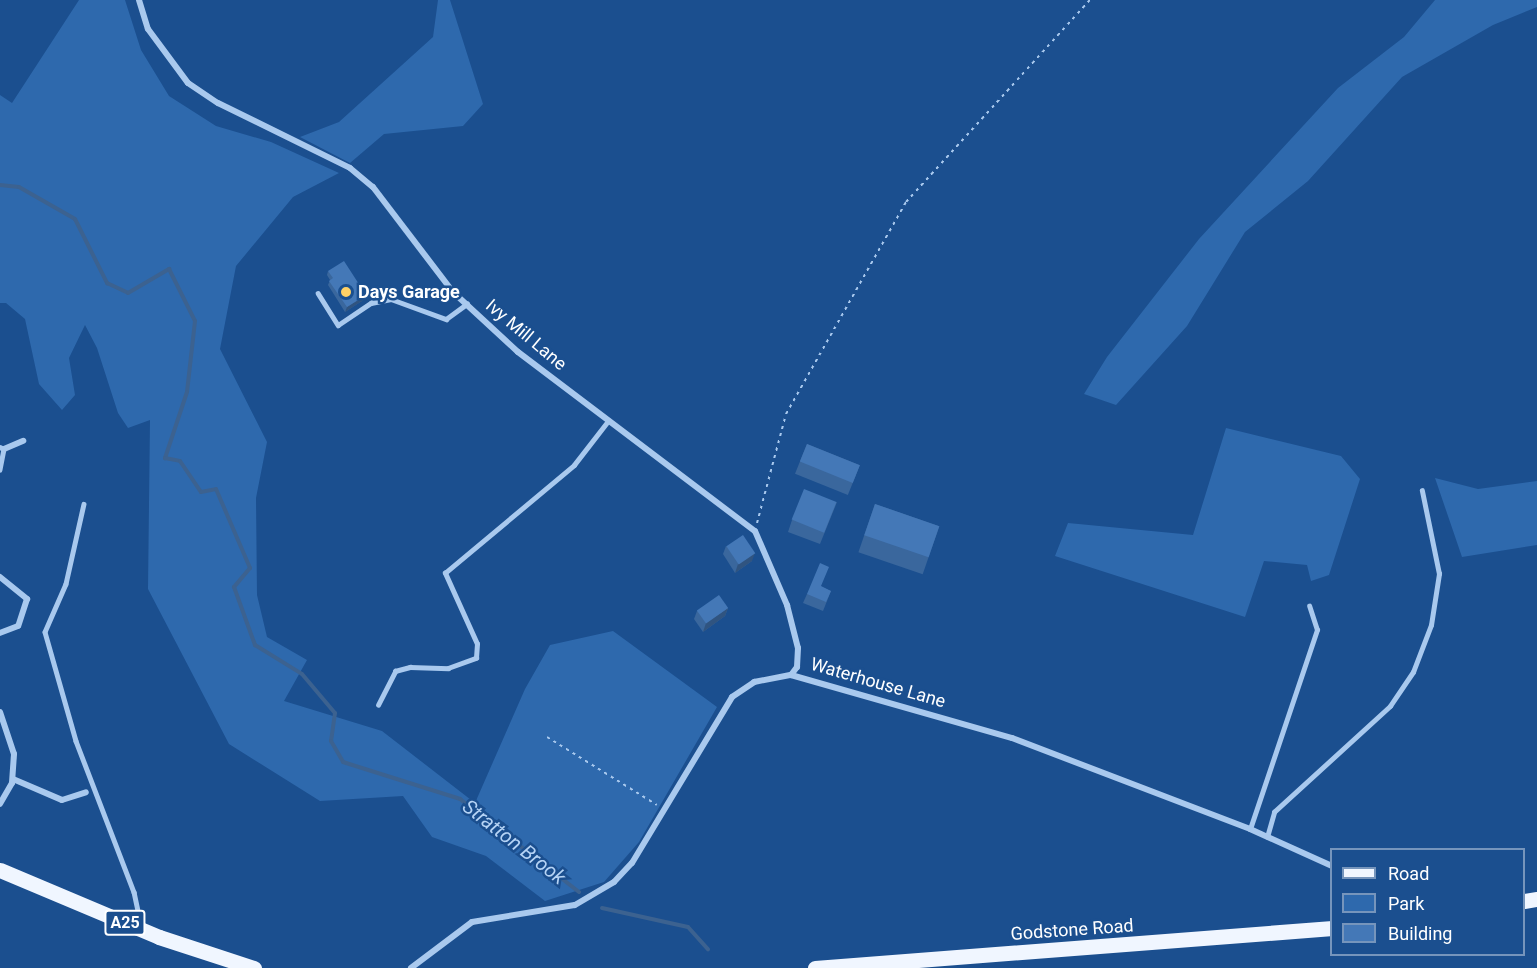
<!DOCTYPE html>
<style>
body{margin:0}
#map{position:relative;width:1537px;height:968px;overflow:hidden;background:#1b4f8f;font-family:Roboto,sans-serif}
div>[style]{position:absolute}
.green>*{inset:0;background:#2e69ad}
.stream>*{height:4px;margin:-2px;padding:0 2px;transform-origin:2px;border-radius:2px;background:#3c6290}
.path>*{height:2px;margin-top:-1px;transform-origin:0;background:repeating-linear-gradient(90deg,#a9c9ee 0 3px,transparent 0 7.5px)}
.service>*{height:4.5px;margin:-2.25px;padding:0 2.25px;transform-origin:2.25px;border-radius:2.25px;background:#a9c9ee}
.minor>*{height:6px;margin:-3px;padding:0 3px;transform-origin:3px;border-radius:3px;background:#a9c9ee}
.primary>*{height:15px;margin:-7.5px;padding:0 7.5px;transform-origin:7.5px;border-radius:7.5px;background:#f0f6ff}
.wall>*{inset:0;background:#3a679d;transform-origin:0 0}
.shaded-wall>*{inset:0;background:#305480}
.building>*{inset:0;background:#4478b7;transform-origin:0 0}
.dots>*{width:16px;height:16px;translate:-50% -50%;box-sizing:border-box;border:3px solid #1b4f8f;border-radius:50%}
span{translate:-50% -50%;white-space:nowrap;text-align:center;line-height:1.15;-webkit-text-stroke:5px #1b4f8f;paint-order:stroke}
.shield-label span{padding:2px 4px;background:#1b4f8f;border:2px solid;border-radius:4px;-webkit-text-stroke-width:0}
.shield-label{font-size:16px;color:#fff;font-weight:700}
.poi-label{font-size:18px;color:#fff;font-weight:700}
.left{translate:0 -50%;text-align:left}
.street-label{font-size:18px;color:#fff}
.water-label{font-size:20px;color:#b5d3f5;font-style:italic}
.legend{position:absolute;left:1330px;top:848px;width:195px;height:108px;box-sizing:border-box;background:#1b4f8f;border:2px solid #7695bc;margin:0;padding:8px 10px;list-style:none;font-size:18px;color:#fff}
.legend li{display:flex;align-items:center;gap:12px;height:30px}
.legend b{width:30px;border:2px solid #7695bc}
</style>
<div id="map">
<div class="green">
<div style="clip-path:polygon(79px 0,125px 0,141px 50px,169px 96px,216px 126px,271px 142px,339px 173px,293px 197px,236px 266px,220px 349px,267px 442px,256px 498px,257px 595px,267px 637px,307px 660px,284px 701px,382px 731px,475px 803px,525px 689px,550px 645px,613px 631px,717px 707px,639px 842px,604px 882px,545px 901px,486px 856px,432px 837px,403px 796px,320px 801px,229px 744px,148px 589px,150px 420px,128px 428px,118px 413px,97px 348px,85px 325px,69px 358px,75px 395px,62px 410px,39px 384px,25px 319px,6px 303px,0 303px,0 95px,12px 103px)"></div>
<div style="clip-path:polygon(438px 0,450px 0,483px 104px,463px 126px,384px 134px,350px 163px,300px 137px,339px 122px,433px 37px)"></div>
<div style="clip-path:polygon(1435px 0,1537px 0,1537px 7px,1493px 25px,1402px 77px,1308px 181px,1245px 232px,1187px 326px,1116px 405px,1084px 394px,1107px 357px,1199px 239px,1338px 88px,1404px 37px)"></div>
<div style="clip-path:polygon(1226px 428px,1341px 456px,1360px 479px,1329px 575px,1311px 581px,1307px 565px,1264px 561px,1245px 617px,1055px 556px,1068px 523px,1193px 535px)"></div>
<div style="clip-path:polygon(1435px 478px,1478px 489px,1537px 481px,1537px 545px,1462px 557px)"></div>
</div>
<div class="stream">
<div style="left:0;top:185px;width:19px;rotate:6deg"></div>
<div style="left:19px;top:187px;width:64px;rotate:29.7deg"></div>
<div style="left:75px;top:219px;width:72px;rotate:63.4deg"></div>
<div style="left:107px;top:283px;width:23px;rotate:25deg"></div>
<div style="left:128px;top:293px;width:48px;rotate:-30.3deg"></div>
<div style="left:169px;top:269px;width:58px;rotate:63.4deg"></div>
<div style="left:195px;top:321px;width:71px;rotate:96.4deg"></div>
<div style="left:187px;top:392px;width:70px;rotate:108.4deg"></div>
<div style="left:165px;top:458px;width:15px;rotate:11deg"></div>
<div style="left:180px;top:461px;width:37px;rotate:56deg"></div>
<div style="left:201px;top:492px;width:15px;rotate:-11deg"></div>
<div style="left:216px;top:489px;width:86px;rotate:66.7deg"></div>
<div style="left:250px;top:568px;width:25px;rotate:130deg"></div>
<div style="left:234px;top:587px;width:62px;rotate:70.1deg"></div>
<div style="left:255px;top:645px;width:55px;rotate:31.7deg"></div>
<div style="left:302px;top:674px;width:51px;rotate:49.8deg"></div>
<div style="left:335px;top:713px;width:28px;rotate:98deg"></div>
<div style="left:331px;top:741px;width:24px;rotate:60deg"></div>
<div style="left:343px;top:762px;width:123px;rotate:17.5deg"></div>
<div style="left:460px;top:799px;width:151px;rotate:38deg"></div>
<div style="left:602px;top:908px;width:88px;rotate:12.5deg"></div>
<div style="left:688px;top:927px;width:30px;rotate:48deg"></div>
</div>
<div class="path">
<div style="left:757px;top:523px;width:113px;rotate:-75.1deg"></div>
<div style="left:786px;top:414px;width:244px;rotate:-60.5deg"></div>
<div style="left:906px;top:202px;width:273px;rotate:-47.7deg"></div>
<div style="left:547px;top:737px;width:129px;rotate:31.7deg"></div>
</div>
<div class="service">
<div style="left:318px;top:293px;width:38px;rotate:58deg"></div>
<div style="left:338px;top:325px;width:40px;rotate:-34deg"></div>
<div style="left:371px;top:303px;width:20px;rotate:-11deg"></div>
<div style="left:391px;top:299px;width:59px;rotate:20deg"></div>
<div style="left:446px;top:319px;width:26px;rotate:-36deg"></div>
<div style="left:0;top:447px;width:4px;rotate:27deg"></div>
<div style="left:4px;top:449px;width:21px;rotate:101deg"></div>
<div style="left:84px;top:504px;width:82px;rotate:102.7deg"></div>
<div style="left:66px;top:584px;width:52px;rotate:113.6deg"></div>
<div style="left:45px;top:632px;width:113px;rotate:74.1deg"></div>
<div style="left:76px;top:741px;width:162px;rotate:69deg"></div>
<div style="left:134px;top:892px;width:35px;rotate:78deg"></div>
<div style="left:378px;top:705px;width:38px;rotate:-63deg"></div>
<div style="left:395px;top:671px;width:16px;rotate:-15deg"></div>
<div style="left:410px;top:667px;width:38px;rotate:2deg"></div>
<div style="left:448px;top:668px;width:30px;rotate:-20deg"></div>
<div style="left:476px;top:658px;width:14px;rotate:-86deg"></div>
<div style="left:477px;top:644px;width:78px;rotate:-114.3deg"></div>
<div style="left:445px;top:573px;width:168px;rotate:-39.9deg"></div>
<div style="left:574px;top:465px;width:56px;rotate:-52.3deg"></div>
<div style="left:1250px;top:829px;width:210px;rotate:-71.4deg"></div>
<div style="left:1317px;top:630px;width:25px;rotate:-108deg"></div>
<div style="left:1267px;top:837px;width:26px;rotate:-74deg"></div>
<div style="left:1274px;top:812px;width:157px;rotate:-42.4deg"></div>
<div style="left:1390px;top:706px;width:41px;rotate:-55.9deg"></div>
<div style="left:1413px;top:672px;width:50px;rotate:-69deg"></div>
<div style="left:1431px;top:625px;width:52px;rotate:-81.1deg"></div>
<div style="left:1439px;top:574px;width:85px;rotate:-101.6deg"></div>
</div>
<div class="minor">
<div style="left:139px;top:0;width:30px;rotate:73deg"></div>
<div style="left:148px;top:29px;width:67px;rotate:53.5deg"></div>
<div style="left:188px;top:83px;width:36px;rotate:34deg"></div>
<div style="left:218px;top:103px;width:147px;rotate:26.2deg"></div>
<div style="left:350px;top:168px;width:30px;rotate:40deg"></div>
<div style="left:373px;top:187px;width:132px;rotate:52.7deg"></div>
<div style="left:453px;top:292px;width:88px;rotate:42.7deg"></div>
<div style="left:518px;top:352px;width:297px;rotate:37.1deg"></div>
<div style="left:755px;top:531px;width:81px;rotate:66.6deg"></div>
<div style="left:787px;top:605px;width:44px;rotate:75.7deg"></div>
<div style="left:798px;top:648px;width:19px;rotate:93deg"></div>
<div style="left:797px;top:667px;width:10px;rotate:127deg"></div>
<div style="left:4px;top:449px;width:21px;rotate:-23deg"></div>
<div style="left:0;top:577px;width:35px;rotate:39deg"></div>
<div style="left:27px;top:599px;width:28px;rotate:108deg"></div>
<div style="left:18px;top:626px;width:19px;rotate:159deg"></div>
<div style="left:0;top:712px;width:44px;rotate:71.6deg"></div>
<div style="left:14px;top:754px;width:29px;rotate:94deg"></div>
<div style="left:12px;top:783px;width:24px;rotate:120deg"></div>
<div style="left:13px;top:779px;width:53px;rotate:23.2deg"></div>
<div style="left:62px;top:800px;width:25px;rotate:-18deg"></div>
<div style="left:411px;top:968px;width:76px;rotate:-37deg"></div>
<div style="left:472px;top:922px;width:104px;rotate:-9.4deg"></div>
<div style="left:575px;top:905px;width:45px;rotate:-30.5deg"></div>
<div style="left:614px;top:882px;width:26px;rotate:-47deg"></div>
<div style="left:632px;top:863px;width:194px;rotate:-58.9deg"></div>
<div style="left:732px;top:697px;width:27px;rotate:-34deg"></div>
<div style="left:754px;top:682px;width:38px;rotate:-11deg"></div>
<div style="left:791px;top:675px;width:230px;rotate:15.9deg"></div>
<div style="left:1012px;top:738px;width:255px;rotate:20.9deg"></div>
<div style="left:1250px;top:829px;width:90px;rotate:24.3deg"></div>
</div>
<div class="primary">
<div style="left:0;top:870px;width:173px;rotate:22.8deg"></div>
<div style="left:159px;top:937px;width:100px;rotate:18.1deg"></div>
<div style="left:1524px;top:901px;width:13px;rotate:-9deg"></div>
<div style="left:815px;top:968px;width:519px;rotate:-4.42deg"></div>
</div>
<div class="wall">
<div style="clip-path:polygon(328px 271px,365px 299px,345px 312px,328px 285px,330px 280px,327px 275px)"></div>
<div style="left:807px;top:444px;width:57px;height:32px;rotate:22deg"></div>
<div style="clip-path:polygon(837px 502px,820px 544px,788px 532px,792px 520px)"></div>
<div style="left:875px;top:504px;width:68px;height:51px;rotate:19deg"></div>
<div style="clip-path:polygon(726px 546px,752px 561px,735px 573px,723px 554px)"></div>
<div style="clip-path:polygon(821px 587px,831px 591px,823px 611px,803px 603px,807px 594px)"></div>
<div style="clip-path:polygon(728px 608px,725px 616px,703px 632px,694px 619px,697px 611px)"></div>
</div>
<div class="shaded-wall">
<div style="clip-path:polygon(366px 295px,365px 299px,345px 312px,347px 307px)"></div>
<div style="clip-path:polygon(755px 553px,752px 561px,735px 573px,738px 564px)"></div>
<div style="clip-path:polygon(728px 608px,725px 616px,703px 632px,706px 623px)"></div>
</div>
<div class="building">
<div style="clip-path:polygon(344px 261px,366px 295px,347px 307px,329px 281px,333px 278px,328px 271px)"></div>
<div style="left:807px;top:444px;width:57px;height:19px;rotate:22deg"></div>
<div style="left:804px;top:489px;width:35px;height:33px;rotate:22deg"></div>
<div style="left:875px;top:504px;width:68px;height:33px;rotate:19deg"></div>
<div style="left:743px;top:535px;width:22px;height:20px;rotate:56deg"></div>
<div style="clip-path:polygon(820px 563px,829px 567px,821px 586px,831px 591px,826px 602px,807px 594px)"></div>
<div style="left:719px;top:595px;width:16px;height:27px;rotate:55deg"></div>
</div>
<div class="dots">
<div style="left:346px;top:292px;background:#ffd166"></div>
</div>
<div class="shield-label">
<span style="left:125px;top:923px">A25</span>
</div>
<div class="poi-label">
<span class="left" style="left:358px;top:292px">Days Garage</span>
</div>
<div class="street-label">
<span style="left:526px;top:335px;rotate:40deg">Ivy Mill Lane</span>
<span style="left:878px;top:683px;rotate:16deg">Waterhouse Lane</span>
<span style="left:1072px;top:930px;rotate:-4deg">Godstone Road</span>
</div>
<div class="water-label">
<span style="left:514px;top:842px;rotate:38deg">Stratton Brook</span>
</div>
<ul class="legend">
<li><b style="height:8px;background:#f0f6ff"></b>Road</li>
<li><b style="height:16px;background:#2e69ad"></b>Park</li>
<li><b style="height:16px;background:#4478b7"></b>Building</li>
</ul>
</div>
